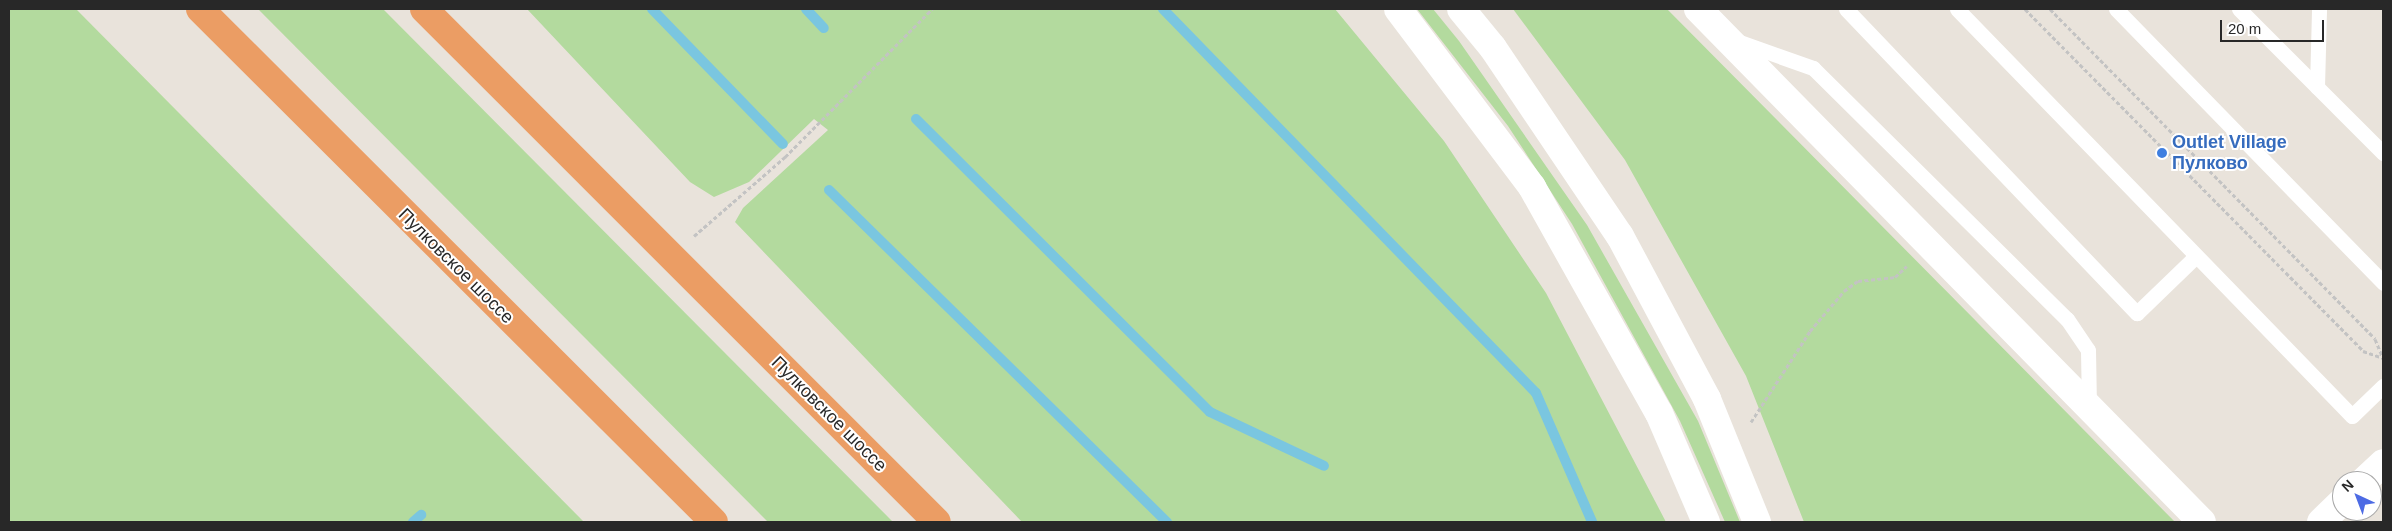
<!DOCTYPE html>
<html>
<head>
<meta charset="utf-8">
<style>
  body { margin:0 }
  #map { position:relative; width:2392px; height:531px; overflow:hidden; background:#e9e3db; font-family:Arial,sans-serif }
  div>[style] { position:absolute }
  .green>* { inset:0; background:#b3da9e }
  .stream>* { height:10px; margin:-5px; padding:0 5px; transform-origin:5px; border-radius:5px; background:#7ac6e0 }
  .path>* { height:3px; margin-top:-1.5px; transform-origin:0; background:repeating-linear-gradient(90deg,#c3c3c3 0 4px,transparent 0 6.5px) }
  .lane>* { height:15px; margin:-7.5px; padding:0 7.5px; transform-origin:7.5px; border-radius:7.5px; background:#fff }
  .street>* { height:28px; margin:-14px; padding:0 14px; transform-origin:14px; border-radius:14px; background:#fff }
  .secondary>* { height:28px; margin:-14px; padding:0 14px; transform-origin:14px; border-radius:14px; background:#fff }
  .highway>* { height:28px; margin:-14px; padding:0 14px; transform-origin:14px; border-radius:14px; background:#eb9d64 }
  .dots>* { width:14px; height:14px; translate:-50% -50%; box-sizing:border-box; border:2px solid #fff; border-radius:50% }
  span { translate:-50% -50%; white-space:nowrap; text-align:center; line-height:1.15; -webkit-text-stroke:4px #fff; paint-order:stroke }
  .shop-label { font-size:18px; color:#366cbe; font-weight:700 }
  .left { translate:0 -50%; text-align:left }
  .street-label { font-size:18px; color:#282828 }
  .frame { position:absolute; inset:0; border:10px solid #282828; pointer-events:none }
  .north { position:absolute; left:2332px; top:471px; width:50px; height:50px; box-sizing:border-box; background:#fff; border:1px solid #a9a9a9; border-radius:50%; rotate:317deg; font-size:14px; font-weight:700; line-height:20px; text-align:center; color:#282828 }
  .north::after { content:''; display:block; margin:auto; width:18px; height:22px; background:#4d6be4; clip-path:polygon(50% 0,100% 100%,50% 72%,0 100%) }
  .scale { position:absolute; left:2220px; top:20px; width:104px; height:22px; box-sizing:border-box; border:2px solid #282828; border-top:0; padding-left:6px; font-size:15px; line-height:18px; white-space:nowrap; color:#282828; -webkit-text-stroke:4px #fff; paint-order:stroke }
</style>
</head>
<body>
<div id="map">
  <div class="green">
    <i style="clip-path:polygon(9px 9px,76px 9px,584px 522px,9px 522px)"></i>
    <i style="clip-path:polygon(258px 9px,383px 9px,893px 522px,768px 522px)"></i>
    <i style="clip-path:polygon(527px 9px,1335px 9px,1444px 141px,1546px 293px,1666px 522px,1022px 522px,735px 222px,743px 208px,828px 130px,814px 119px,749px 182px,714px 197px,690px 182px)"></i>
    <i style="clip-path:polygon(1417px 9px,1433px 9px,1459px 41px,1587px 225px,1698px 421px,1740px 522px,1725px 522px,1680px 421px,1572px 224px,1508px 126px)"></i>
    <i style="clip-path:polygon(1513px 9px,1667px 9px,2175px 522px,1804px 522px,1746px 376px,1625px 160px)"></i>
  </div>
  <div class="stream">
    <i style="left:652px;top:9px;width:188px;rotate:45.9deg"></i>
    <i style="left:806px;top:9px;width:26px;rotate:47deg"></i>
    <i style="left:1163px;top:9px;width:535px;rotate:45.83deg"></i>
    <i style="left:1536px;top:393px;width:141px;rotate:66.5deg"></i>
    <i style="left:916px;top:119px;width:415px;rotate:44.9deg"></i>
    <i style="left:1210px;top:412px;width:126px;rotate:25.3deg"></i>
    <i style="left:829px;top:190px;width:474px;rotate:44.5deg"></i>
    <i style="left:413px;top:522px;width:11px;rotate:-41deg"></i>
  </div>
  <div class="path">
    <i style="left:2025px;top:9px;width:481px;rotate:45.3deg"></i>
    <i style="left:2363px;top:351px;width:21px;rotate:19deg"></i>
    <i style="left:2050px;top:9px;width:463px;rotate:45.4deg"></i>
    <i style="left:2375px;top:339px;width:21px;rotate:67deg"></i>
    <i style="left:694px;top:236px;width:121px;rotate:-41deg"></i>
    <i style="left:785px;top:157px;width:209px;rotate:-45.2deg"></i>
    <i style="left:1751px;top:422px;width:108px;rotate:-57deg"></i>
    <i style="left:1810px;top:331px;width:52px;rotate:-49.6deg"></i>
    <i style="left:1844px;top:291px;width:17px;rotate:-36deg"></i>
    <i style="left:1858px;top:281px;width:37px;rotate:-6deg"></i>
    <i style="left:1895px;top:277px;width:16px;rotate:-43deg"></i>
  </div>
  <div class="lane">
    <i style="left:1846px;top:9px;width:421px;rotate:46.3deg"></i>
    <i style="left:2137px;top:313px;width:82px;rotate:-44deg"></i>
    <i style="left:1957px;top:9px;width:567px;rotate:45.86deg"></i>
    <i style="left:2352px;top:416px;width:43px;rotate:-44.1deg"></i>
    <i style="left:2116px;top:9px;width:383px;rotate:45.7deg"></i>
    <i style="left:2239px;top:9px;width:204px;rotate:45deg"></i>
    <i style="left:1737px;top:41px;width:81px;rotate:19.6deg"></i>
    <i style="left:1813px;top:68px;width:357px;rotate:44.7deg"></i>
    <i style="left:2067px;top:319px;width:37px;rotate:56deg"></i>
    <i style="left:2088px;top:350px;width:56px;rotate:89deg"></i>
    <i style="left:2317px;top:87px;width:78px;rotate:-88.5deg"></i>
  </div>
  <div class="street">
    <i style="left:1698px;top:9px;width:719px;rotate:45.51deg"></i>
    <i style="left:2364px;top:481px;width:26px;rotate:-43deg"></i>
    <i style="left:2321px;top:522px;width:29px;rotate:-44deg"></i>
  </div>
  <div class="secondary">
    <i style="left:1398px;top:9px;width:223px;rotate:53deg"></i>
    <i style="left:1532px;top:187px;width:259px;rotate:60.7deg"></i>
    <i style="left:1659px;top:413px;width:119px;rotate:66.7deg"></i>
    <i style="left:1461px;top:9px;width:50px;rotate:50.6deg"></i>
    <i style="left:1493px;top:48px;width:227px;rotate:56deg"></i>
    <i style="left:1620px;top:236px;width:185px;rotate:61.9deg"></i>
    <i style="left:1707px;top:399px;width:133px;rotate:67.9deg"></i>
  </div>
  <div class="highway">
    <i style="left:200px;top:9px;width:726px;rotate:44.94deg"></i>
    <i style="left:424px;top:9px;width:725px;rotate:45deg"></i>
  </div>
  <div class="dots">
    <i style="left:2162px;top:153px;background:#3f7fe0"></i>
  </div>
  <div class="shop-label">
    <span class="left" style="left:2172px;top:153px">Outlet Village<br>Пулково</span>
  </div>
  <div class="street-label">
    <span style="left:456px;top:266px;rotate:45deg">Пулковское шоссе</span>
    <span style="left:829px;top:414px;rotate:45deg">Пулковское шоссе</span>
  </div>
  <div class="frame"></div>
  <div class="north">N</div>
  <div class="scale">20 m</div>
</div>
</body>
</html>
